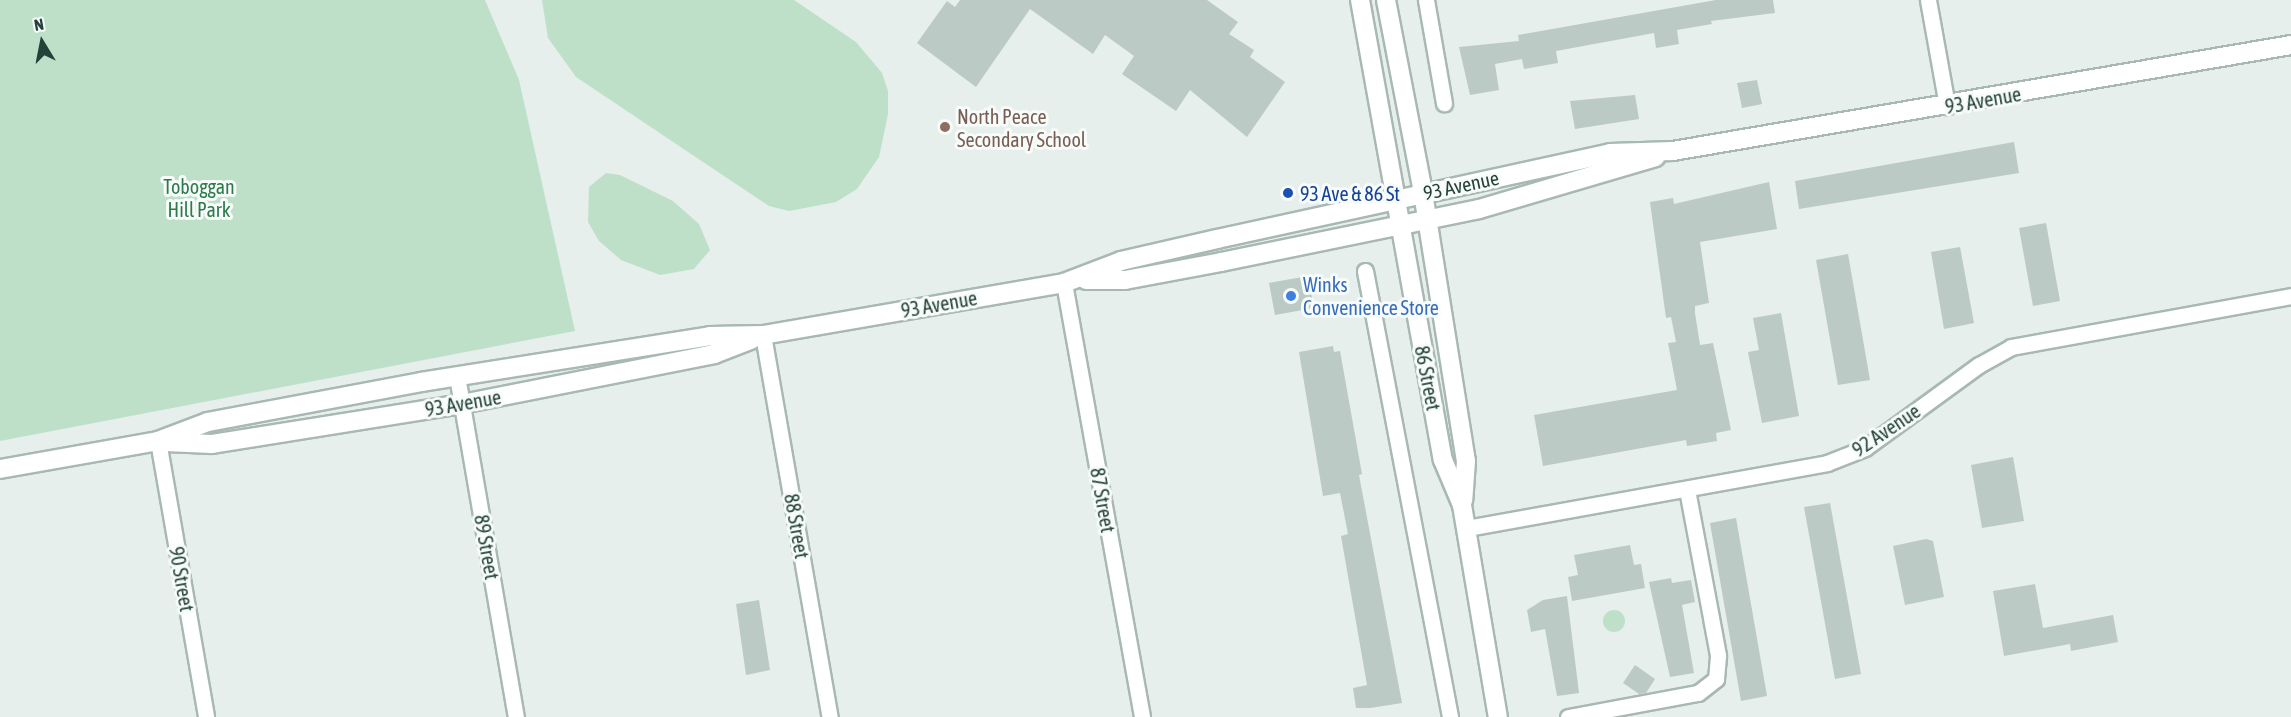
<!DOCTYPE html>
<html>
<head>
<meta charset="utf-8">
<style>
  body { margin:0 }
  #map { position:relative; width:2291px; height:717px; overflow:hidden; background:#e6efeb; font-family:"Asap Condensed",sans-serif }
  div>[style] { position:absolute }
  .green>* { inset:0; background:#bfe0c8 }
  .round { border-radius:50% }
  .building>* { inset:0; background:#bbcac4 }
  .roads { filter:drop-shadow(2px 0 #a8b8b2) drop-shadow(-2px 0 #a8b8b2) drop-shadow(0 2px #a8b8b2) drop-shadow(0 -2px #a8b8b2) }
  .minor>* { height:15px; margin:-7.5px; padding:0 7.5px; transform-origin:7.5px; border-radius:7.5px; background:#fff }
  .secondary>* { height:18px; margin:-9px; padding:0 9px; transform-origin:9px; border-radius:9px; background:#fff }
  .dots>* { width:16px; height:16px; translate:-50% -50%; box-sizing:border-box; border:3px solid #f7fbf9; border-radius:50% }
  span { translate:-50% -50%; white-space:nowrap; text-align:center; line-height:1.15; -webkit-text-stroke:6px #f7fbf9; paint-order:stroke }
  .street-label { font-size:20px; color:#24423a }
  .education-label { font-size:20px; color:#785e54 }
  .left { translate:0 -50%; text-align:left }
  .park-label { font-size:20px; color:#2d7a4b }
  .transit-label { font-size:20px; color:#164399 }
  .shop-label { font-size:20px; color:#366cbe }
  .north { position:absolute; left:12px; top:12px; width:60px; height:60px; -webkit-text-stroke:4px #f7fbf9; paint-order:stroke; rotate:350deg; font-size:16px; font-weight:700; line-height:24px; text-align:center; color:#24423a }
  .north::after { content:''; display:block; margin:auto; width:21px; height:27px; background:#24423a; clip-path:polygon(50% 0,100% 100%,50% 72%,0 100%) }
</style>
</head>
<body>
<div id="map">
  <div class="green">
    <i style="clip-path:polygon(0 0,485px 0,519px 80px,575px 331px,0 441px)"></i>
    <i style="clip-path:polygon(542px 0,794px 0,856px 42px,882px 73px,888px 91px,888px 114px,879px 157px,857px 189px,836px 202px,789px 211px,769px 206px,576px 77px,548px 38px)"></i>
    <i style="clip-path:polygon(606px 173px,620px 175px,673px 201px,699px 224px,710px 250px,694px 269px,660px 275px,621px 260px,599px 241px,588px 222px,589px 187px)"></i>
    <i class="round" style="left:1603px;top:610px;width:22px;height:22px"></i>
  </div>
  <div class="building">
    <i style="clip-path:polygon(960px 0,1207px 0,1238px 22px,1229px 34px,1254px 50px,1250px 57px,1285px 82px,1247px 137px,1190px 90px,1176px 111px,1122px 74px,1134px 56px,1105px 35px,1093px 54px,1030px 9px,976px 87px,917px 43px,947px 1px,955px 7px)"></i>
    <i style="clip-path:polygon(1716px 0,1773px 0,1775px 13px,1711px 21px,1712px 24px,1677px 30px,1679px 44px,1656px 48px,1654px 33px,1556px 51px,1558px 63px,1524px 69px,1522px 59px,1495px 64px,1499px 90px,1470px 95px,1459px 47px,1519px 41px,1518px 35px)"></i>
    <i style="clip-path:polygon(1757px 80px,1762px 104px,1742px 108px,1737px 83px)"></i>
    <i style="clip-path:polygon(1635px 95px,1639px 119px,1575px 129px,1570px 101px)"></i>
    <i style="clip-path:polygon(2014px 142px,2019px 173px,1799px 209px,1795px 181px)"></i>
    <i style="clip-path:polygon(1769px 182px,1777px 229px,1700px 242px,1709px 303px,1695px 306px,1695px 313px,1700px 345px,1713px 343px,1731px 430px,1716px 433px,1717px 441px,1687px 446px,1686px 440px,1543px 466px,1534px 415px,1677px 390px,1668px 343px,1676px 342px,1671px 317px,1666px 318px,1650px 202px,1673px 198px,1674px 204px)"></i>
    <i style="clip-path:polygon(2046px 223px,2060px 301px,2033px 306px,2019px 228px)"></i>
    <i style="clip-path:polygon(1960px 247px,1974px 323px,1944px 329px,1931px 252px)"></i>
    <i style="clip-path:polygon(1848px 254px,1870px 380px,1838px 385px,1816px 260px)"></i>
    <i style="clip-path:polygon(1308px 276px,1314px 308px,1275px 315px,1269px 283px)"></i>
    <i style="clip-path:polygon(1781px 313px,1799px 416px,1762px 423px,1748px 352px,1759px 350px,1753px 318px)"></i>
    <i style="clip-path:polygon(1333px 346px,1334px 352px,1340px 351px,1362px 474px,1359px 475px,1402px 703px,1370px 708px,1356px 708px,1353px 688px,1367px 685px,1341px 536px,1348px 534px,1340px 493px,1323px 496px,1299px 352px)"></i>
    <i style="clip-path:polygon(2013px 457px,2024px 521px,1982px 528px,1971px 465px)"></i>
    <i style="clip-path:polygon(1830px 503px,1861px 674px,1835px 679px,1804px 507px)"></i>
    <i style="clip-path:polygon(1736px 518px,1767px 696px,1741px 701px,1710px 523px)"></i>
    <i style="clip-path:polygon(1926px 539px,1933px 541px,1944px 597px,1905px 605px,1893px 546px)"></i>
    <i style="clip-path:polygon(1630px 545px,1634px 565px,1641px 564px,1645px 588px,1572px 601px,1568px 577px,1578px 575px,1574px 555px)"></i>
    <i style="clip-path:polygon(1671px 578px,1672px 583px,1691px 580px,1695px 602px,1682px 605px,1694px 673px,1670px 677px,1649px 582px)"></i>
    <i style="clip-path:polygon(2035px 584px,2043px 628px,2113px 615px,2118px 642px,2071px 651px,2070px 644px,2004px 656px,1993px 591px)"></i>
    <i style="clip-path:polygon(1567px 596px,1579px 693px,1557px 696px,1545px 629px,1531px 632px,1527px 610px,1543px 600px)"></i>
    <i style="clip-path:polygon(759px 600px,770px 670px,746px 675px,736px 604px)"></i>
    <i style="clip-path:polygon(1635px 665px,1655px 679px,1646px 693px,1639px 694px,1623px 683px)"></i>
  </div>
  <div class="roads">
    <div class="minor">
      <i style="left:1426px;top:0;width:105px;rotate:80.1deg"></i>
      <i style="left:1928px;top:0;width:108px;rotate:79.8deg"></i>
      <i style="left:1365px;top:271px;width:454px;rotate:79.2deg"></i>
      <i style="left:1064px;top:283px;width:441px;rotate:79.8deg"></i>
      <i style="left:763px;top:335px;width:388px;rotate:80.1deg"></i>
      <i style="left:457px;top:376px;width:346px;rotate:80.2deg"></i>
      <i style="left:158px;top:441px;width:280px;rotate:80.1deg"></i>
      <i style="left:1467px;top:528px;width:366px;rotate:-10.2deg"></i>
      <i style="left:1827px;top:463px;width:41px;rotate:-21.5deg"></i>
      <i style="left:1865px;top:448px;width:141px;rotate:-36.1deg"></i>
      <i style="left:1979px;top:365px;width:37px;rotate:-29deg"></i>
      <i style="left:2011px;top:347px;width:285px;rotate:-10.3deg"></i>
      <i style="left:1568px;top:717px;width:132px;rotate:-10.5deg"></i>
      <i style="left:1698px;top:693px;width:23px;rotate:-38deg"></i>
      <i style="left:1716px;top:679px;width:24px;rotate:-85deg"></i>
      <i style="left:1718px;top:655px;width:169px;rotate:-100.6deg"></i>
    </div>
    <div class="secondary">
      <i style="left:1360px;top:0;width:467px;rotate:79.8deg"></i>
      <i style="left:1443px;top:460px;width:49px;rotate:67.1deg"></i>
      <i style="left:1462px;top:505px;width:215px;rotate:80.4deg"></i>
      <i style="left:1386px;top:0;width:197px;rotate:79.1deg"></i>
      <i style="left:1423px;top:193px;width:271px;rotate:80.9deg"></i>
      <i style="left:1466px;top:461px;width:39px;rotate:94deg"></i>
      <i style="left:1086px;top:280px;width:39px"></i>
      <i style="left:1125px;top:280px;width:98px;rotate:-10.6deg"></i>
      <i style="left:1221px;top:262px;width:263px;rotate:-11.6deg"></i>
      <i style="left:1479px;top:209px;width:184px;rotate:-16.4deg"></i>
      <i style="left:165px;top:442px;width:47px;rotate:2.4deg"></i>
      <i style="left:212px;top:444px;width:253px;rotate:-9.1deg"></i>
      <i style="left:462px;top:404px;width:257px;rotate:-11.2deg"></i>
      <i style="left:714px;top:354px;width:40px;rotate:-21deg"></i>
      <i style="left:0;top:469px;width:160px;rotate:-10deg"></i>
      <i style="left:158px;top:441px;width:53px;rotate:-20.8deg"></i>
      <i style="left:208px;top:422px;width:217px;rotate:-10.6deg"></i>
      <i style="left:421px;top:382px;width:293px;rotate:-9deg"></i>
      <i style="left:710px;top:336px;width:53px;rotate:-1.1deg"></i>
      <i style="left:763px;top:335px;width:305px;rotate:-9.8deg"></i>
      <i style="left:1064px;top:283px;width:61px;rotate:-21.1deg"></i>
      <i style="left:1121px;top:261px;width:98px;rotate:-12.9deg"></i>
      <i style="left:1217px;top:239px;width:402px;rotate:-12.3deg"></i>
      <i style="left:1610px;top:153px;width:63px;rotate:-1.8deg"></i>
      <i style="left:1673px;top:151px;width:627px;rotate:-9.73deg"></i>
    </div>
  </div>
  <div class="dots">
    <i style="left:945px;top:127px;background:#8d6e63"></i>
    <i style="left:1288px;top:193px;background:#1a4fb4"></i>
    <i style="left:1291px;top:296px;background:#3f7fe0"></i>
  </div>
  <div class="street-label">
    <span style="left:1983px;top:100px;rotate:-10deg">93 Avenue</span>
    <span style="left:1461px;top:185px;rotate:-12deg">93 Avenue</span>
    <span style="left:939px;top:304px;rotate:-10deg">93 Avenue</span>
    <span style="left:1428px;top:378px;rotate:79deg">86 Street</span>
    <span style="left:463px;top:403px;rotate:-10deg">93 Avenue</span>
    <span style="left:1886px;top:430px;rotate:-34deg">92 Avenue</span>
    <span style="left:1103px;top:500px;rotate:80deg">87 Street</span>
    <span style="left:797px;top:526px;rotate:80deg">88 Street</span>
    <span style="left:487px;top:547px;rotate:80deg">89 Street</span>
    <span style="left:182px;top:579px;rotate:80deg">90 Street</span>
  </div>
  <div class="education-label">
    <span class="left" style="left:957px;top:128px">North Peace<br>Secondary School</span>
  </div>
  <div class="park-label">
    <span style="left:199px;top:198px">Toboggan<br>Hill Park</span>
  </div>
  <div class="transit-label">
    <span class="left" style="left:1300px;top:193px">93 Ave &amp; 86 St</span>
  </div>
  <div class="shop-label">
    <span class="left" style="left:1303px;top:296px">Winks<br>Convenience Store</span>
  </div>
  <div class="north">N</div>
</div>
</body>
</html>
